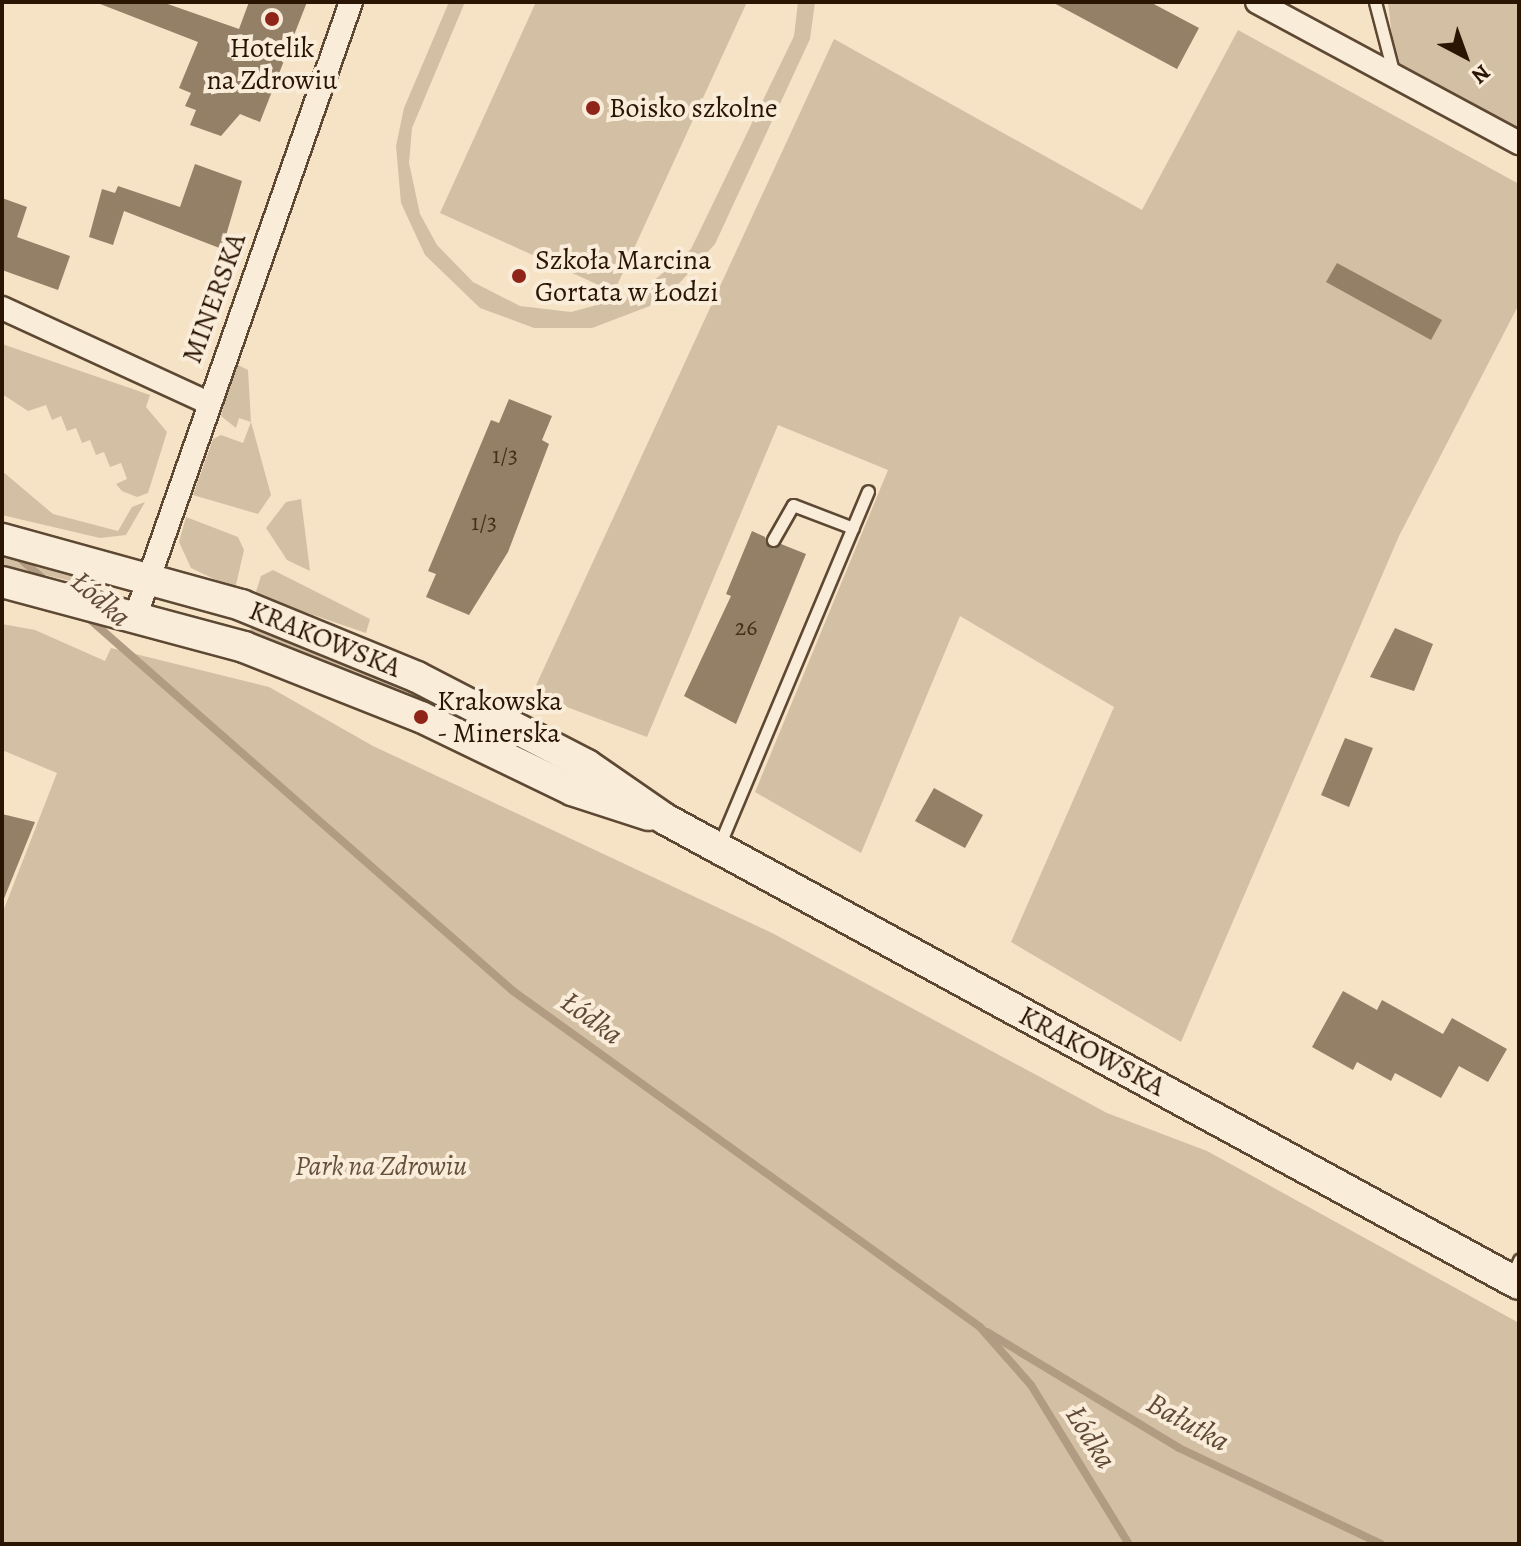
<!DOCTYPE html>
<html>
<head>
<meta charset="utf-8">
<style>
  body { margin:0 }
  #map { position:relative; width:1521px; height:1546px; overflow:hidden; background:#f6e2c5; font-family:Alegreya,serif }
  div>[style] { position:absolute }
  .green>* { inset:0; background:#d3bfa4 }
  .stream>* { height:8px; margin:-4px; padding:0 4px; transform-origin:4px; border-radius:4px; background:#b19c83 }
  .building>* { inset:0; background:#947f67 }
  .roads { filter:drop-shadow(2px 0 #5d4833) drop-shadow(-2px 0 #5d4833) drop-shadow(0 2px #5d4833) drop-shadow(0 -2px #5d4833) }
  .service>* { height:11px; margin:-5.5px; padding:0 5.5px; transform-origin:5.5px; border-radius:5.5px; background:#f9ecd9 }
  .minor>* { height:22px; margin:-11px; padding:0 11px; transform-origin:11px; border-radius:11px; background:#f9ecd9 }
  .secondary>* { height:30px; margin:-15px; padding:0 15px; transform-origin:15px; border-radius:15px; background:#f9ecd9 }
  .dots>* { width:22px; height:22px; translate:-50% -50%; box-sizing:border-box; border:4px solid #f9ecd9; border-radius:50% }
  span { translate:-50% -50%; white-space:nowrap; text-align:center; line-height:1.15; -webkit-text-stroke:8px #f9ecd9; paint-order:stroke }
  .number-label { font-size:24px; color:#442f1b }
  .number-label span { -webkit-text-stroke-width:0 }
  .poi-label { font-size:28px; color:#2a1402 }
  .left { translate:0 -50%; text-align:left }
  .street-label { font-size:28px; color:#2a1402 }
  .park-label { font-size:28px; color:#65503b; font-style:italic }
  .water-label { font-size:30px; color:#604a36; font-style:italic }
  .frame { position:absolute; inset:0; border:4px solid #2a1402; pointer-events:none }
  .north { position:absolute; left:1425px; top:16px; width:80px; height:80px; -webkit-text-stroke:6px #f9ecd9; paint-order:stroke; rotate:139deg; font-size:22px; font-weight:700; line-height:32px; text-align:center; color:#2a1402 }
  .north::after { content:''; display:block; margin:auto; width:28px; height:36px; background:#2a1402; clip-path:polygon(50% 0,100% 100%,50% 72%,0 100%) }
</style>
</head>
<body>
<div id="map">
  <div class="green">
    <i style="clip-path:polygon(449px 2px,465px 2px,412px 128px,409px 163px,420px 214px,437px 245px,473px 282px,520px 306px,571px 312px,638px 294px,691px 249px,794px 36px,798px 2px,815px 2px,810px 39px,715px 244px,663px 301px,592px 328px,534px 328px,480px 308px,425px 255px,401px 203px,396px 146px,404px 108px)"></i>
    <i style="clip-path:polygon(536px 2px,747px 2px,614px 292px,440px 213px)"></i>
    <i style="clip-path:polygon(1388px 2px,1519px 2px,1519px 129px,1395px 63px)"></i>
    <i style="clip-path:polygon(1238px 30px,1519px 184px,1519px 304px,1399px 536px,1181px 1042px,1011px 942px,1114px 707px,960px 616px,861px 853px,755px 792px,888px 470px,778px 425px,647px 737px,532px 694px,834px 39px,1142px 210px)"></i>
    <i style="clip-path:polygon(2px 344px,150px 395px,146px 407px,167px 432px,148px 493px,137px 497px,122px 491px,116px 484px,127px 479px,121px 463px,110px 467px,104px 452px,96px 455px,90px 440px,82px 443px,76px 428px,67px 431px,61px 416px,52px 420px,46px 405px,28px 411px,2px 394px)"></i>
    <i style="clip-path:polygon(234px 363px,248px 370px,251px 422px,271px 495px,258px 514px,193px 495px,213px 439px,221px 435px,243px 443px,251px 422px,239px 418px,236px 428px,221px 416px)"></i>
    <i style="clip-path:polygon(2px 471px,53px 514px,118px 531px,132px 507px,145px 502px,126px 535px,100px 538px,2px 515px)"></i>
    <i style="clip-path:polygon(301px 499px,310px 571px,287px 560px,266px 528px,286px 502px)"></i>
    <i style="clip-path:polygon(186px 517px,238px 537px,244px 550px,235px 589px,191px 568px,179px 542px)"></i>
    <i style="clip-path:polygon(2px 555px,26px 560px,110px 582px,101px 588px,2px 565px)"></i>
    <i style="clip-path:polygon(273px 570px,370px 619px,366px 633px,255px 595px,261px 576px)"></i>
    <i style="clip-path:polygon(2px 624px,35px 630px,105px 661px,111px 648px,269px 687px,373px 746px,774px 934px,1107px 1113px,1207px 1151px,1519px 1323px,1519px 1544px,2px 1544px,2px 914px,57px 773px,2px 750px)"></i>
    <i style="clip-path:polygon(252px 626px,335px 656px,418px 694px,414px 699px,249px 634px)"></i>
  </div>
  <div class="stream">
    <i style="left:14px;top:553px;width:47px;rotate:41.5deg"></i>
    <i style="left:86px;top:616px;width:568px;rotate:41.29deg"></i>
    <i style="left:513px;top:991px;width:575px;rotate:35.73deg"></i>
    <i style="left:980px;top:1327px;width:77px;rotate:48.7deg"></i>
    <i style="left:1031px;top:1385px;width:187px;rotate:58.4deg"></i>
    <i style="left:987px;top:1332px;width:224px;rotate:31.1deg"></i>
    <i style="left:1179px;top:1448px;width:224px;rotate:25.4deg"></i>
  </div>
  <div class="building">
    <i style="clip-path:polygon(95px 2px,162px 2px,239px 29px,249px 2px,307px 2px,260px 122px,240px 114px,221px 136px,190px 125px,196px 110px,185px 106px,191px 93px,179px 88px,198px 42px)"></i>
    <i style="clip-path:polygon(1052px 2px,1150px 2px,1199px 28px,1177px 69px)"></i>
    <i style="clip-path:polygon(195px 164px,242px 181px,222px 249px,124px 211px,113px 245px,89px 237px,102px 189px,115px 193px,118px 186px,180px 207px)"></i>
    <i style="clip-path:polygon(2px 198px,27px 207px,17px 237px,70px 256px,58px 290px,2px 270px)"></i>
    <i style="clip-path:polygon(1337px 263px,1442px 320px,1431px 340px,1326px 282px)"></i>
    <i style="clip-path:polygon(509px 399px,552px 416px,542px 440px,549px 444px,508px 552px,469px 615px,426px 597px,436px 574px,428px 571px,491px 420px,499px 423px)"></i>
    <i style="clip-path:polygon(752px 531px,765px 537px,770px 548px,781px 544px,806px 554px,736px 724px,684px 696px,731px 596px,726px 594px)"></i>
    <i style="clip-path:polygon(1395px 628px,1433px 644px,1414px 691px,1370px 677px)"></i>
    <i style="clip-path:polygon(1345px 738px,1373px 748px,1349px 807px,1321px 795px)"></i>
    <i style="clip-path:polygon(934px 788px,983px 815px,965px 848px,915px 821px)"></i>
    <i style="clip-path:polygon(2px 814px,35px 822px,3px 901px,2px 900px)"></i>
    <i style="clip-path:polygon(1343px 991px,1377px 1010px,1382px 1000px,1443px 1034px,1452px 1018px,1507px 1049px,1488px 1082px,1459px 1066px,1441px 1098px,1395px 1073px,1391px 1081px,1357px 1062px,1353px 1070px,1312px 1047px)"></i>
  </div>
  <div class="roads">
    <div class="service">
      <i style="left:1375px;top:2px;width:71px;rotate:75.4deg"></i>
      <i style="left:773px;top:540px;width:40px;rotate:-60.3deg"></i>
      <i style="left:793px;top:505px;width:64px;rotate:21deg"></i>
      <i style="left:718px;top:848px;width:387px;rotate:-67.2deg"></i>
      <i style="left:1511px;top:1279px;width:21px;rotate:-67deg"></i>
    </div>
    <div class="minor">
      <i style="left:1257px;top:2px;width:298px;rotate:28.3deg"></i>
      <i style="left:2px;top:308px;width:228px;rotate:24.7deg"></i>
      <i style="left:136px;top:615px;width:650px;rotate:-70.67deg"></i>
    </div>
    <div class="secondary">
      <i style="left:2px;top:539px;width:248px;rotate:15.4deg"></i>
      <i style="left:241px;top:605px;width:190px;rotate:22.2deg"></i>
      <i style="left:417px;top:677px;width:191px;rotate:27.4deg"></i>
      <i style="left:587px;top:765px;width:95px;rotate:34.7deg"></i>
      <i style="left:665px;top:819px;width:972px;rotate:28.57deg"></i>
      <i style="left:2px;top:582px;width:251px;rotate:15deg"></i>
      <i style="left:244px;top:647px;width:190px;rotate:21.6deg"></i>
      <i style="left:421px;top:717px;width:168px;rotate:25.8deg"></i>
      <i style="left:572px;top:790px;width:81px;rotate:18deg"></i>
    </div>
  </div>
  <div class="dots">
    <i style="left:272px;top:19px;background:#8f2418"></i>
    <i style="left:593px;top:108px;background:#8f2418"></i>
    <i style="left:519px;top:276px;background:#8f2418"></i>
    <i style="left:421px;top:717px;background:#8f2418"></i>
  </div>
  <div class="number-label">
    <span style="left:505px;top:456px">1/3</span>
    <span style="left:484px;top:523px">1/3</span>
    <span style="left:746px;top:628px">26</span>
  </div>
  <div class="poi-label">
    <span style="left:272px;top:64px">Hotelik<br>na Zdrowiu</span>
    <span class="left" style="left:609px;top:108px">Boisko szkolne</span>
    <span class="left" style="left:535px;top:276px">Szkoła Marcina<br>Gortata w Łodzi</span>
    <span class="left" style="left:437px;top:717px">Krakowska<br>- Minerska</span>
  </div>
  <div class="street-label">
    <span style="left:214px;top:298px;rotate:-70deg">MINERSKA</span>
    <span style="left:325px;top:639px;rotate:22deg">KRAKOWSKA</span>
    <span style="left:1092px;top:1051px;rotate:28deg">KRAKOWSKA</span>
  </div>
  <div class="park-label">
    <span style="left:381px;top:1166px">Park na Zdrowiu</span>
  </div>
  <div class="water-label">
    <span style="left:101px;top:599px;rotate:41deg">Łódka</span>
    <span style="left:592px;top:1018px;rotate:36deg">Łódka</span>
    <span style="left:1188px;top:1422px;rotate:29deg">Bałutka</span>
    <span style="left:1091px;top:1437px;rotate:58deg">Łódka</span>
  </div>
  <div class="frame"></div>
  <div class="north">N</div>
</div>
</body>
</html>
